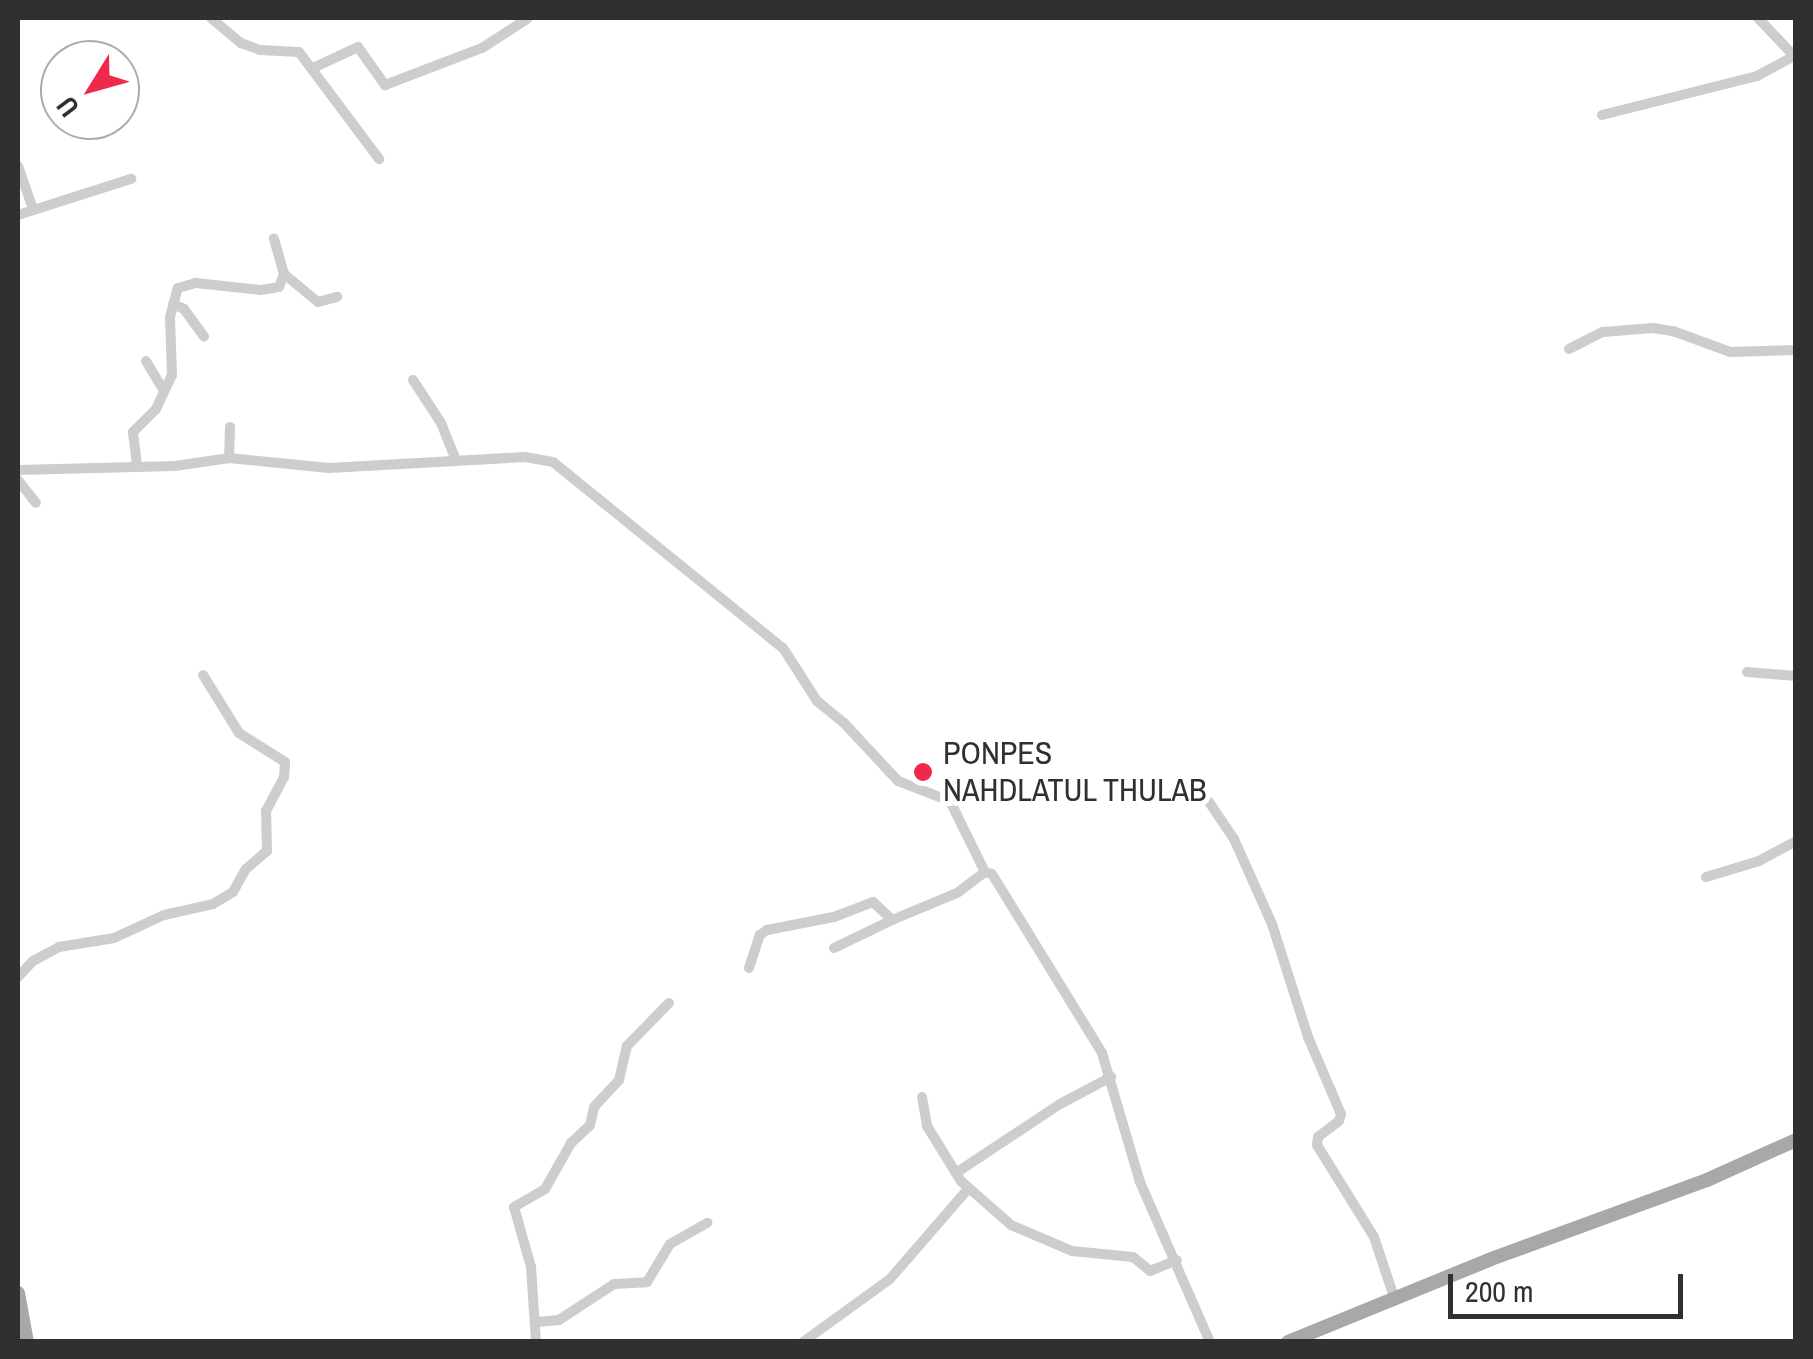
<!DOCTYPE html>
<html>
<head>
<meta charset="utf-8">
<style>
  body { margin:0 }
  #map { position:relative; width:1813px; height:1359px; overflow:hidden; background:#fff; font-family:"Archivo Narrow",sans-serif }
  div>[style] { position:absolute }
  .minor>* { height:10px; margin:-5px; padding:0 5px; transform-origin:5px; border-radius:5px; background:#cdcdcd }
  .major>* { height:14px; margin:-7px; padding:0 7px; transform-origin:7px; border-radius:7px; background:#a8a8a8 }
  .dots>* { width:28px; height:28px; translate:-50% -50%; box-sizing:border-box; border:5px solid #fff; border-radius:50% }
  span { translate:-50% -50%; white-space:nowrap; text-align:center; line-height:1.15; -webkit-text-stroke:10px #fff; paint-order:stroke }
  .poi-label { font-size:32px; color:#303030 }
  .left { translate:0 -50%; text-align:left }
  .frame { position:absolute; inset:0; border:20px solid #303030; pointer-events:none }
  .north { position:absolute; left:40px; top:40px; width:100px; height:100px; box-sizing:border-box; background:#fff; border:2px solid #acacac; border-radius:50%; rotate:233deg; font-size:28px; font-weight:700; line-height:40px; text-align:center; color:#303030 }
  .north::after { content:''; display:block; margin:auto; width:35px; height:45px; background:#f0284c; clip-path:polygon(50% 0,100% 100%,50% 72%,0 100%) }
  .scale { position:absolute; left:1448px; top:1274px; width:235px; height:45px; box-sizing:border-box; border:5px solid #303030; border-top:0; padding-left:12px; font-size:30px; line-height:35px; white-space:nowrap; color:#303030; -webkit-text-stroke:8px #fff; paint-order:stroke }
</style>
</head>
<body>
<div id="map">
  <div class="minor">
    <i style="left:211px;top:18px;width:39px;rotate:40deg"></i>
    <i style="left:241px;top:43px;width:20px;rotate:20deg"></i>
    <i style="left:260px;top:50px;width:39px;rotate:3deg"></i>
    <i style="left:299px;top:52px;width:134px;rotate:53.2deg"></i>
    <i style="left:1758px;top:18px;width:55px;rotate:46.5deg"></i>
    <i style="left:313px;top:68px;width:50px;rotate:-25deg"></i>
    <i style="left:358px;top:47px;width:47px;rotate:54.6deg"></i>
    <i style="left:385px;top:85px;width:104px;rotate:-20.9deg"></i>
    <i style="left:482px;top:48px;width:54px;rotate:-32.8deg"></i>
    <i style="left:1602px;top:115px;width:160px;rotate:-14.1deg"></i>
    <i style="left:1757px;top:76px;width:42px;rotate:-28.4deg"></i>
    <i style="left:18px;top:166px;width:46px;rotate:70.8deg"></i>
    <i style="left:18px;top:215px;width:119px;rotate:-17.7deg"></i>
    <i style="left:284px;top:274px;width:44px;rotate:39.5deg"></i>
    <i style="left:318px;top:302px;width:20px;rotate:-15deg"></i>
    <i style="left:173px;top:304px;width:12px;rotate:24deg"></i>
    <i style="left:184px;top:309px;width:34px;rotate:54deg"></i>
    <i style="left:1569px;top:349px;width:38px;rotate:-27deg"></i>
    <i style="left:1603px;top:332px;width:50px;rotate:-4.6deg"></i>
    <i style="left:1653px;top:328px;width:20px;rotate:9deg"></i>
    <i style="left:1673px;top:331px;width:61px;rotate:20.2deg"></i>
    <i style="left:1730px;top:352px;width:66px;rotate:-1.7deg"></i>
    <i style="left:146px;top:361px;width:35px;rotate:59deg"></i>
    <i style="left:413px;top:380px;width:51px;rotate:56.9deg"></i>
    <i style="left:441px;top:423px;width:40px;rotate:68deg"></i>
    <i style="left:229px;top:458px;width:31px;rotate:-88deg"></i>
    <i style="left:137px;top:465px;width:33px;rotate:-97deg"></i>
    <i style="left:133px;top:432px;width:33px;rotate:-45deg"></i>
    <i style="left:156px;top:409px;width:38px;rotate:-65deg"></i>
    <i style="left:172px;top:375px;width:58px;rotate:-92deg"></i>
    <i style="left:170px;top:317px;width:30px;rotate:-75deg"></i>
    <i style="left:178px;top:288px;width:19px;rotate:-16deg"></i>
    <i style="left:196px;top:283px;width:65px;rotate:6.1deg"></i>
    <i style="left:261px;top:290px;width:18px;rotate:-9deg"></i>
    <i style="left:279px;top:287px;width:14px;rotate:-69deg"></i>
    <i style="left:284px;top:274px;width:37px;rotate:-106deg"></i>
    <i style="left:18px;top:470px;width:157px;rotate:-1.5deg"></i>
    <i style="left:175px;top:466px;width:55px;rotate:-8.4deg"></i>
    <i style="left:229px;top:458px;width:100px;rotate:5.7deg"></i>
    <i style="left:329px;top:468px;width:196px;rotate:-3.2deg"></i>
    <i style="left:525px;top:457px;width:28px;rotate:10deg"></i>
    <i style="left:553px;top:462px;width:296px;rotate:39deg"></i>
    <i style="left:783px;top:648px;width:63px;rotate:57.3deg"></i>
    <i style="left:817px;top:701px;width:35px;rotate:39deg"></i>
    <i style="left:844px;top:723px;width:79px;rotate:47deg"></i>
    <i style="left:898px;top:781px;width:56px;rotate:21deg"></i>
    <i style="left:950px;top:801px;width:79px;rotate:63.8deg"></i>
    <i style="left:18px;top:480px;width:29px;rotate:52deg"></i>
    <i style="left:1747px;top:672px;width:49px;rotate:4.7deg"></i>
    <i style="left:1209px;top:802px;width:45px;rotate:56deg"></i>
    <i style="left:1234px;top:839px;width:93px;rotate:65.9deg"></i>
    <i style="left:1272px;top:924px;width:119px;rotate:72.3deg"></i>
    <i style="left:1308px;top:1037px;width:84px;rotate:66.8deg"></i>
    <i style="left:1341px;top:1114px;width:7px;rotate:106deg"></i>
    <i style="left:1339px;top:1121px;width:26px;rotate:143deg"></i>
    <i style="left:1318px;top:1137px;width:8px;rotate:97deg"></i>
    <i style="left:1317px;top:1145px;width:108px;rotate:58.2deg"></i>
    <i style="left:1374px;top:1237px;width:66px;rotate:71.6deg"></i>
    <i style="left:1706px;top:877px;width:55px;rotate:-16.8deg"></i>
    <i style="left:1759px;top:861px;width:42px;rotate:-28.4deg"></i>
    <i style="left:834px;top:948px;width:64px;rotate:-25.8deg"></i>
    <i style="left:749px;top:968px;width:35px;rotate:-72deg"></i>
    <i style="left:760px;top:935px;width:9px;rotate:-36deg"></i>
    <i style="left:767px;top:930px;width:68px;rotate:-11deg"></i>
    <i style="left:834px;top:917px;width:42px;rotate:-21deg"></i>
    <i style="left:873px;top:902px;width:26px;rotate:43deg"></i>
    <i style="left:892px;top:920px;width:70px;rotate:-22.6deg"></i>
    <i style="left:957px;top:893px;width:35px;rotate:-37deg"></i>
    <i style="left:985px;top:872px;width:7px;rotate:16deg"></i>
    <i style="left:992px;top:874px;width:210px;rotate:58.4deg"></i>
    <i style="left:1102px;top:1053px;width:134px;rotate:73.6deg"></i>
    <i style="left:1140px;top:1182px;width:175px;rotate:66.4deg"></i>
    <i style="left:18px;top:977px;width:22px;rotate:-47deg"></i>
    <i style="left:33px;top:961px;width:30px;rotate:-28deg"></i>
    <i style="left:59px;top:947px;width:56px;rotate:-9.3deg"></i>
    <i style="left:114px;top:938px;width:55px;rotate:-24.7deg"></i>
    <i style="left:164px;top:915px;width:50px;rotate:-12.7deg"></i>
    <i style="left:213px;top:904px;width:23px;rotate:-31deg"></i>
    <i style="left:233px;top:892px;width:26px;rotate:-61deg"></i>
    <i style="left:246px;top:869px;width:28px;rotate:-41deg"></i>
    <i style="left:267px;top:851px;width:40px;rotate:-91.4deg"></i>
    <i style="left:266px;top:811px;width:38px;rotate:-62deg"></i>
    <i style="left:284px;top:777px;width:15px;rotate:-86deg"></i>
    <i style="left:285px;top:762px;width:54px;rotate:-147.8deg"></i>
    <i style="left:239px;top:733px;width:68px;rotate:-121.8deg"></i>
    <i style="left:922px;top:1097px;width:29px;rotate:80deg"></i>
    <i style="left:927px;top:1126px;width:65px;rotate:58.3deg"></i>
    <i style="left:961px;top:1181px;width:67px;rotate:41.3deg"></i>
    <i style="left:1011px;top:1225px;width:66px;rotate:23.1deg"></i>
    <i style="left:1072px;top:1251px;width:61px;rotate:5.6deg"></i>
    <i style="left:1133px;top:1257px;width:22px;rotate:39deg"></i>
    <i style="left:1150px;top:1271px;width:29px;rotate:-22deg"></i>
    <i style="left:956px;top:1173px;width:125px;rotate:-33.6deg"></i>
    <i style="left:1060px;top:1104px;width:58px;rotate:-27.9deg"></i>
    <i style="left:537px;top:1322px;width:22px;rotate:-5deg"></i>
    <i style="left:559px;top:1320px;width:66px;rotate:-33.2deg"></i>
    <i style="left:614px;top:1284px;width:33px;rotate:-3deg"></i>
    <i style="left:647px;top:1282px;width:44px;rotate:-58.8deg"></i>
    <i style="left:670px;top:1244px;width:43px;rotate:-29.6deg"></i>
    <i style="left:536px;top:1342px;width:75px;rotate:-93.8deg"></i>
    <i style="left:531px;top:1267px;width:62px;rotate:-105.8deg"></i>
    <i style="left:514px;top:1207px;width:36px;rotate:-30deg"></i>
    <i style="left:545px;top:1189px;width:53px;rotate:-60.5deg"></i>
    <i style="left:571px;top:1143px;width:26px;rotate:-43deg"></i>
    <i style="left:590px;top:1125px;width:18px;rotate:-77deg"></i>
    <i style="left:594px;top:1107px;width:37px;rotate:-47deg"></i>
    <i style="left:619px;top:1080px;width:35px;rotate:-77deg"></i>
    <i style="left:627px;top:1046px;width:60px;rotate:-45.7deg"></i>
    <i style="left:803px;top:1342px;width:107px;rotate:-35.9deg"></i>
    <i style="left:890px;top:1279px;width:119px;rotate:-49.1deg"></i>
  </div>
  <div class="major">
    <i style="left:18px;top:1293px;width:50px;rotate:79.6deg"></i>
    <i style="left:1288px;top:1342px;width:219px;rotate:-22.2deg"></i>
    <i style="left:1491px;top:1259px;width:230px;rotate:-20.1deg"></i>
    <i style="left:1707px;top:1180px;width:98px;rotate:-24.2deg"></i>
  </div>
  <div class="dots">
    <i style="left:923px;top:772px;background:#f0284c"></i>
  </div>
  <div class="poi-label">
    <span class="left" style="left:943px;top:772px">PONPES<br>NAHDLATUL THULAB</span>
  </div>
  <div class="frame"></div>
  <div class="north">U</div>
  <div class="scale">200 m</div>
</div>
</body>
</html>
